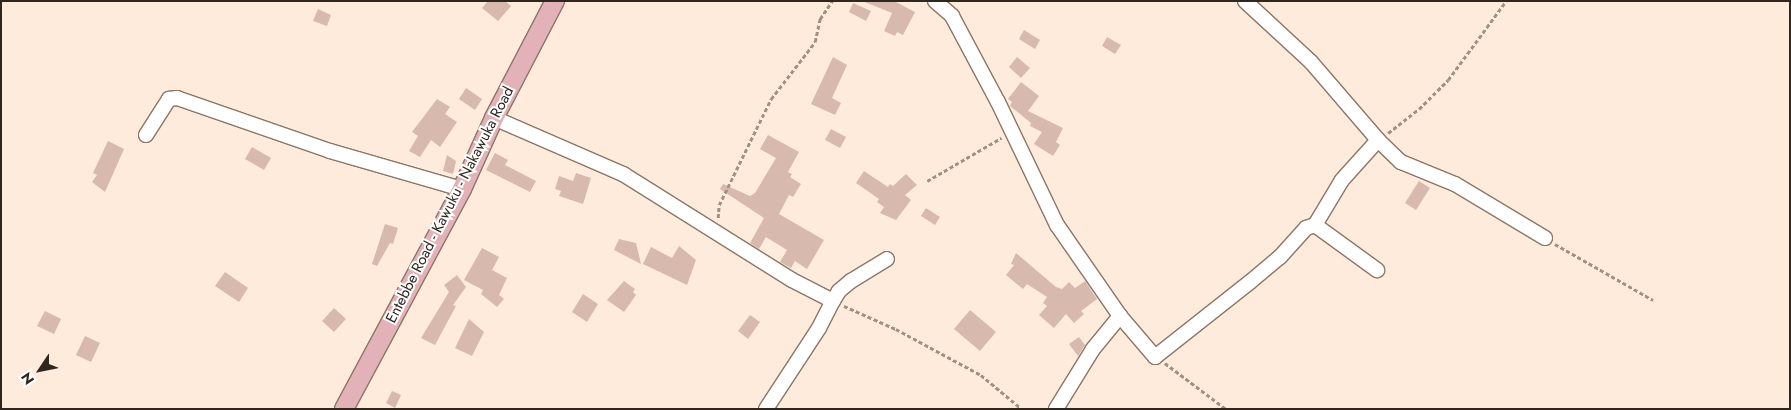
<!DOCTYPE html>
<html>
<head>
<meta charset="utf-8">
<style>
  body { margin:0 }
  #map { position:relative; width:1791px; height:410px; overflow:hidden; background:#ffebdb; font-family:Jost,sans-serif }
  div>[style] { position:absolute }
  .building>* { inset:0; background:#d7b9ae }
  .path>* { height:2.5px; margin-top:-1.25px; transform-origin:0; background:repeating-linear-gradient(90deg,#a09185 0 4px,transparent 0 6.5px) }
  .roads { filter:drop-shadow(1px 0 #8c7665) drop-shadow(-1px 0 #8c7665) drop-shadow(0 1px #8c7665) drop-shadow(0 -1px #8c7665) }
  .minor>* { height:14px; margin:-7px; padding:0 7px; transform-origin:7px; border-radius:7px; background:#fff }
  .major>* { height:18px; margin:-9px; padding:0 9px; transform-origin:9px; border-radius:9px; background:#e3b2b8 }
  span { translate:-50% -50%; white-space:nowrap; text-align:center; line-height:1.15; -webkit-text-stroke:4px #fff; paint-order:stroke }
  .street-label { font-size:15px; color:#2f261e }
  .frame { position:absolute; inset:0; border:2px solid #2f261e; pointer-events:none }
  .north { position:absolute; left:15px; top:345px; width:50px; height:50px; -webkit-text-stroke:4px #fff; paint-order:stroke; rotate:236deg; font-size:14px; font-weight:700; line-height:20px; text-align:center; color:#2f261e }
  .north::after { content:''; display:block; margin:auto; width:18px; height:22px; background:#2f261e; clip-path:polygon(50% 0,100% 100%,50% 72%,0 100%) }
</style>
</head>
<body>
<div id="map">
  <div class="building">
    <i style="clip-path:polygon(488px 1px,505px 1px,511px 6px,498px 21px,482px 8px)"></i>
    <i style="clip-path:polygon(862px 1px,894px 1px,915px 12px,903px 35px,897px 32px,895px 36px,884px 31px,892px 13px)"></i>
    <i style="clip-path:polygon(853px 3px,871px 11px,866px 21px,849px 12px)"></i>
    <i style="clip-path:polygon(318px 9px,331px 15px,327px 26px,313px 21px)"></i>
    <i style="clip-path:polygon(1024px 30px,1040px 40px,1035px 49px,1019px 39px)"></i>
    <i style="clip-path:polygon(1107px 37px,1121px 45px,1115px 54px,1102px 46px)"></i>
    <i style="clip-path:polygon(833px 57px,847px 65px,832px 98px,841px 103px,835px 115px,811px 104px)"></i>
    <i style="clip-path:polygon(1017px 57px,1030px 68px,1021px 78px,1009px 67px)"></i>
    <i style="clip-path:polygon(1021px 82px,1039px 96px,1028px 111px,1063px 128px,1056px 142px,1060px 145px,1053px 156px,1034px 144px,1042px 132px,1030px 126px,1031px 123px,1010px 106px,1012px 102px,1008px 99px)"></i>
    <i style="clip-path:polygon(466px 88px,482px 99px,475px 110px,459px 99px)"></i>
    <i style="clip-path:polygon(437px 99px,450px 107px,445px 114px,457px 122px,440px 147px,431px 140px,420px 157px,409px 151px,418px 136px,412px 132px)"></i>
    <i style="clip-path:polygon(831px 129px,846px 137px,840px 148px,825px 140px)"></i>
    <i style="clip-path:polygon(768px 135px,799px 152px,788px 172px,792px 174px,790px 177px,801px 184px,793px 197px,789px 195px,779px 214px,824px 240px,807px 269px,795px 261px,791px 268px,780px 262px,787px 250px,766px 237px,759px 249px,750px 243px,764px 218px,720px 189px,723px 184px,750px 196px,755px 193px,776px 158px,760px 149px)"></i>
    <i style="clip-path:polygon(108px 141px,124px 149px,105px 192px,92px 182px,97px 175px,93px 173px)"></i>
    <i style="clip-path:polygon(252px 147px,271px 158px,264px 170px,245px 159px)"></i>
    <i style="clip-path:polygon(495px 153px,508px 160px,505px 165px,536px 181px,530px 192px,486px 170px)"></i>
    <i style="clip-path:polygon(447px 155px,456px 161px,453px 174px,443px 171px)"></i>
    <i style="clip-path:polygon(864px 171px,888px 187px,890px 184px,893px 186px,906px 174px,917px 185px,905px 195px,911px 200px,896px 220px,880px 213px,884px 207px,877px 202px,879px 199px,856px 183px)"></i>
    <i style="clip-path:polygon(576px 173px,591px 178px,583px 204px,559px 196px,561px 191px,555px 189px,559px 176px,573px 181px)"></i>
    <i style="clip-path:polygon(1419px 181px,1430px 188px,1416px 210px,1405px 203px)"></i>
    <i style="clip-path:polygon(926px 208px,940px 217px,935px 225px,921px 216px)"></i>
    <i style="clip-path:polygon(385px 224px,398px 228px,393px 244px,390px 243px,377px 266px,372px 264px)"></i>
    <i style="clip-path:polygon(619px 239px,636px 243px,641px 264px,614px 250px)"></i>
    <i style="clip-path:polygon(679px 246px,696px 260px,687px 285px,643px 264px,651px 247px,672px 258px)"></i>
    <i style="clip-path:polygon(482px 248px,499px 257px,492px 270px,507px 278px,499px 295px,504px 299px,497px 307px,481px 294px,483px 290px,464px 280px)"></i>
    <i style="clip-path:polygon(1016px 253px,1056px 287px,1062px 289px,1069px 282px,1075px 288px,1085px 281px,1097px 299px,1081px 311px,1084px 314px,1074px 323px,1066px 314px,1054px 328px,1039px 315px,1047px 306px,1043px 303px,1047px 297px,1027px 284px,1023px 289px,1006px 275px,1014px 265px,1011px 264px)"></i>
    <i style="clip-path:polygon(225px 272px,248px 288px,239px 302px,215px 286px)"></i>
    <i style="clip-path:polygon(457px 275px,466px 287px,453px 305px,456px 306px,435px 345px,421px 338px,449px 292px,444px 285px)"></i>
    <i style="clip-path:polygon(624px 281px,635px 289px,633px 292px,636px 295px,624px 312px,607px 300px)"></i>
    <i style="clip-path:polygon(583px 294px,598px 304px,587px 322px,572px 312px)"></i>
    <i style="clip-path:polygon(334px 308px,346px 319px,334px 332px,322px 321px)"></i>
    <i style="clip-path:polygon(970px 310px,996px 332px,980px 351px,954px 329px)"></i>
    <i style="clip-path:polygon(45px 311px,61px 319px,54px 334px,37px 326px)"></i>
    <i style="clip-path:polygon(750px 315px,760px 322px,748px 339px,738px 331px)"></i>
    <i style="clip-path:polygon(469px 319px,484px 332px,472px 356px,455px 348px)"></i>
    <i style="clip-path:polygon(85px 336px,100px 343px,91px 362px,76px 355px)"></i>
    <i style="clip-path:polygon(1079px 337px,1085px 345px,1078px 356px,1069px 344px)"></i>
    <i style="clip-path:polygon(392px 391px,401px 395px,395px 408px,386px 403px)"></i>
  </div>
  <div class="path">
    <i style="left:1388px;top:133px;width:39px;rotate:-38deg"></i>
    <i style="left:1419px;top:109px;width:41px;rotate:-45deg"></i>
    <i style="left:1448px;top:80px;width:98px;rotate:-53.7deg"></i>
    <i style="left:927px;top:181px;width:86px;rotate:-30.2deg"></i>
    <i style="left:718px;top:218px;width:13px;rotate:-86deg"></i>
    <i style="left:719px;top:205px;width:118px;rotate:-63.9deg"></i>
    <i style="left:771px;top:99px;width:72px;rotate:-52.3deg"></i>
    <i style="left:815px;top:42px;width:24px;rotate:-78deg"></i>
    <i style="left:820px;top:19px;width:22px;rotate:-56deg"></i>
    <i style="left:1555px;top:244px;width:113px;rotate:29.7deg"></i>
    <i style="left:844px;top:306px;width:57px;rotate:23.9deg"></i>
    <i style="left:896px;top:329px;width:97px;rotate:28.4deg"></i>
    <i style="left:981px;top:375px;width:53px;rotate:39.7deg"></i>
    <i style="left:1165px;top:363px;width:76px;rotate:37deg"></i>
  </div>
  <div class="roads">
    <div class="minor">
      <i style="left:935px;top:1px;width:23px;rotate:41deg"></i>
      <i style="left:952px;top:16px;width:98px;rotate:61.9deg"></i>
      <i style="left:998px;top:102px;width:136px;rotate:64.4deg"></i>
      <i style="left:1057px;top:225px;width:111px;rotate:55.3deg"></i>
      <i style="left:1120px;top:316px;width:54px;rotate:49.5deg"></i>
      <i style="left:1155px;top:357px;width:121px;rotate:-38.3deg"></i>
      <i style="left:1250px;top:282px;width:39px;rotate:-40deg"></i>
      <i style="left:1280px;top:257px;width:39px;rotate:-48deg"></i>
      <i style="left:1306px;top:228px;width:9px;rotate:-18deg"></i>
      <i style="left:1315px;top:225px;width:52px;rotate:-59deg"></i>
      <i style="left:1342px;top:180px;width:54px;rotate:-48deg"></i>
      <i style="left:1378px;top:140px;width:32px;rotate:44deg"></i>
      <i style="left:1401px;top:162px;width:58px;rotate:22.2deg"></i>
      <i style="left:1455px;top:184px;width:105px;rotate:31deg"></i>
      <i style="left:1245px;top:1px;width:90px;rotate:42.7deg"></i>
      <i style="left:1311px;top:62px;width:103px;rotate:49.3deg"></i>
      <i style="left:494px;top:118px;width:141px;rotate:23.5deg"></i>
      <i style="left:623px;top:174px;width:199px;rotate:32.1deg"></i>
      <i style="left:792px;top:280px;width:46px;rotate:27.1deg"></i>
      <i style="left:833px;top:301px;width:12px;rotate:-59deg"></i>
      <i style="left:839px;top:291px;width:16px;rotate:-40deg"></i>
      <i style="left:851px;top:281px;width:42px;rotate:-31.4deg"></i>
      <i style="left:146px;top:135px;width:43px;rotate:-57.4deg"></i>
      <i style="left:169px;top:99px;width:8px;rotate:-7deg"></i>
      <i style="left:177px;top:98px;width:162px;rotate:19.1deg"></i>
      <i style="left:330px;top:151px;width:137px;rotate:16.1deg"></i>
      <i style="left:1315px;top:225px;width:77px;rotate:36deg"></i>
      <i style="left:766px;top:409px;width:97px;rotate:-56.8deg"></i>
      <i style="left:819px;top:328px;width:30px;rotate:-63deg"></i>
      <i style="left:1056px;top:409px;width:70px;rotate:-58.3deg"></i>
      <i style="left:1093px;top:349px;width:43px;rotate:-50.7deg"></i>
    </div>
    <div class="major">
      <i style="left:344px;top:409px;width:250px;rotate:-61.8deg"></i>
      <i style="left:462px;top:189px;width:78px;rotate:-65.7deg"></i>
      <i style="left:494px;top:118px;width:132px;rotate:-62.5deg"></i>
    </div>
  </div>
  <div class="street-label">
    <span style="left:450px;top:205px;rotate:-63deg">Entebbe Road - Kawuku - Nakawuka Road</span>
  </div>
  <div class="frame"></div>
  <div class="north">N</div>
</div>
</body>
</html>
